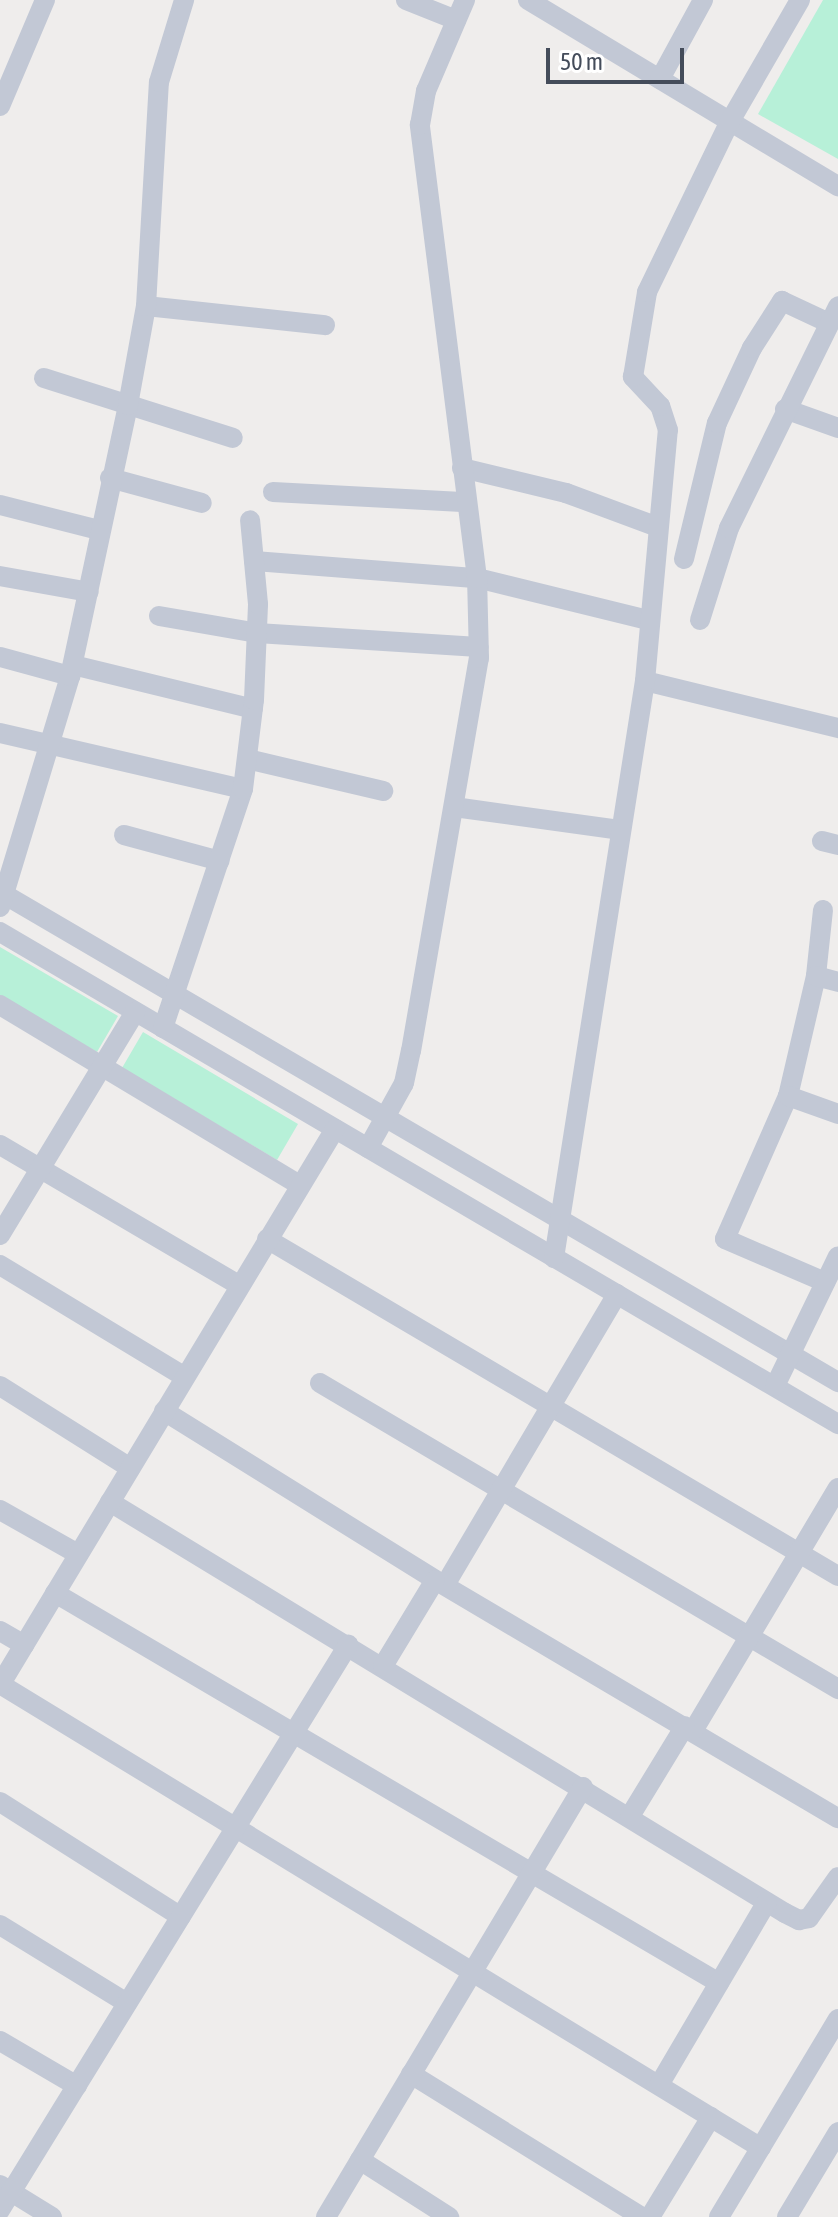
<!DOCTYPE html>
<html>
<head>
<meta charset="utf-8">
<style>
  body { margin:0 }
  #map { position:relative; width:838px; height:2217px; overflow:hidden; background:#efedec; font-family:"Asap Condensed",sans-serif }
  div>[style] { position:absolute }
  .green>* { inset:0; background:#b7f0d8 }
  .minor>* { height:20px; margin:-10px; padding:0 10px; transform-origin:10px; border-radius:10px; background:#c2c8d5 }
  span { translate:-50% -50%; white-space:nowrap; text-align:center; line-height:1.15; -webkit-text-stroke:8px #fff; paint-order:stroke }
  .scale { position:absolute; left:546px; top:48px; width:138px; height:36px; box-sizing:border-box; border:4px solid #444c5a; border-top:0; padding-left:10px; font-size:24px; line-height:28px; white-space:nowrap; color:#444c5a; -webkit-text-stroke:6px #fff; paint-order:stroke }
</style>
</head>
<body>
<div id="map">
  <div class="green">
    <i style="clip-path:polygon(823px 0,838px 0,838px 159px,758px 114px)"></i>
    <i style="clip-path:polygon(0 947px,118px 1016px,97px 1052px,0 996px)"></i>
    <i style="clip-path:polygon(143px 1032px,298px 1124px,277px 1160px,122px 1068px)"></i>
  </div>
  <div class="minor">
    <i style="left:406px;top:0;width:54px;rotate:21.8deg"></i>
    <i style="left:528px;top:0;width:362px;rotate:31deg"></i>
    <i style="left:660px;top:79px;width:90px;rotate:-61.4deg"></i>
    <i style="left:0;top:106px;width:115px;rotate:-67deg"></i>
    <i style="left:146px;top:306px;width:180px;rotate:6.1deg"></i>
    <i style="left:44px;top:378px;width:198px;rotate:17.6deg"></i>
    <i style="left:785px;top:409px;width:56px;rotate:19.7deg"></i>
    <i style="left:462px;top:468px;width:107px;rotate:13.5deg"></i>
    <i style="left:566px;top:493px;width:98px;rotate:20.3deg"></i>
    <i style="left:110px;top:478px;width:95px;rotate:15.2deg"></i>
    <i style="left:273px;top:492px;width:194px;rotate:3deg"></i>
    <i style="left:0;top:505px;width:102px;rotate:14.2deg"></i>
    <i style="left:684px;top:559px;width:140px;rotate:-76.4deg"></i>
    <i style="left:717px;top:423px;width:83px;rotate:-65deg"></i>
    <i style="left:752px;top:348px;width:56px;rotate:-57.4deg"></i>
    <i style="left:782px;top:301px;width:52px;rotate:25.1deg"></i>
    <i style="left:254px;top:561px;width:224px;rotate:4.4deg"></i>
    <i style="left:477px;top:578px;width:176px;rotate:13.8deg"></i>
    <i style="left:0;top:576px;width:90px;rotate:10.2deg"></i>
    <i style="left:159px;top:616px;width:99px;rotate:9.8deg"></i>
    <i style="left:257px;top:633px;width:222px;rotate:3.6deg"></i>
    <i style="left:700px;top:620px;width:96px;rotate:-72.5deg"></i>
    <i style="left:729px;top:528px;width:247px;rotate:-63.8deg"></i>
    <i style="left:0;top:657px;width:73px;rotate:15.2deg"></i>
    <i style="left:73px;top:665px;width:185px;rotate:13.7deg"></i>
    <i style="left:645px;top:681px;width:199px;rotate:13.7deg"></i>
    <i style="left:0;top:733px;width:249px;rotate:13deg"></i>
    <i style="left:247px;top:759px;width:140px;rotate:13.2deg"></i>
    <i style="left:454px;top:807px;width:167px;rotate:7.9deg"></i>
    <i style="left:124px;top:835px;width:99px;rotate:15.2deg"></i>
    <i style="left:822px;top:841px;width:16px;rotate:14deg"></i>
    <i style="left:0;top:892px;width:971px;rotate:30.32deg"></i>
    <i style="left:0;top:907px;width:241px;rotate:-73.1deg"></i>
    <i style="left:70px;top:676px;width:277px;rotate:-77.9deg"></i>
    <i style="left:128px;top:405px;width:101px;rotate:-79.7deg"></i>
    <i style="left:146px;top:306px;width:224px;rotate:-86.7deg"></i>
    <i style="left:159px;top:82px;width:86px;rotate:-73deg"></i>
    <i style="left:823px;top:910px;width:66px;rotate:96.1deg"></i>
    <i style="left:816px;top:976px;width:123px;rotate:103.1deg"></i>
    <i style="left:788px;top:1096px;width:156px;rotate:113.8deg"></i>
    <i style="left:725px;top:1239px;width:109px;rotate:23.3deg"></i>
    <i style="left:0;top:932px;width:972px;rotate:30.42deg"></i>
    <i style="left:816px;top:976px;width:23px;rotate:15deg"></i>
    <i style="left:0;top:1005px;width:350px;rotate:31deg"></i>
    <i style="left:163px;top:1028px;width:252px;rotate:-71.5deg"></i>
    <i style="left:243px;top:789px;width:90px;rotate:-83deg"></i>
    <i style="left:254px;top:700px;width:96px;rotate:-87.6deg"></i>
    <i style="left:258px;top:604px;width:84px;rotate:-95.4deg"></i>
    <i style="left:788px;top:1096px;width:53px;rotate:19.8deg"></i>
    <i style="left:0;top:1145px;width:278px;rotate:30.4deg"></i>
    <i style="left:368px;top:1148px;width:74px;rotate:-61deg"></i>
    <i style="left:404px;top:1083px;width:33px;rotate:-78deg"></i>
    <i style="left:411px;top:1051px;width:399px;rotate:-80.2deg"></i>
    <i style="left:479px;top:658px;width:80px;rotate:-91.4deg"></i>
    <i style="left:477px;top:578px;width:457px;rotate:-97.2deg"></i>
    <i style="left:420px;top:125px;width:35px;rotate:-80deg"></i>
    <i style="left:426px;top:91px;width:99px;rotate:-66.8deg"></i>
    <i style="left:0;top:1235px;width:261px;rotate:-58.8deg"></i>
    <i style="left:267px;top:1239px;width:663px;rotate:30.55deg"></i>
    <i style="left:554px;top:1258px;width:584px;rotate:-81.04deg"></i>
    <i style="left:645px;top:681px;width:252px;rotate:-84.8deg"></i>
    <i style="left:668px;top:430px;width:25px;rotate:-108deg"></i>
    <i style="left:660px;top:406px;width:40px;rotate:-133deg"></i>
    <i style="left:633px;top:377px;width:86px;rotate:-80.6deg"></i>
    <i style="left:647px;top:292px;width:188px;rotate:-64.1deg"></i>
    <i style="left:729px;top:123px;width:142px;rotate:-60deg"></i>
    <i style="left:0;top:1265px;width:216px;rotate:31.2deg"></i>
    <i style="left:320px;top:1383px;width:602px;rotate:30.57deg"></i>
    <i style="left:0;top:1386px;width:154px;rotate:32.2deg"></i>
    <i style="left:775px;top:1386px;width:144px;rotate:-64.1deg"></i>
    <i style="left:164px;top:1411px;width:319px;rotate:31.9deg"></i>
    <i style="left:435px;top:1580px;width:468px;rotate:30.6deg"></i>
    <i style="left:110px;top:1502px;width:790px;rotate:31.34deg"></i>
    <i style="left:785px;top:1913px;width:16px;rotate:27deg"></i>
    <i style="left:799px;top:1920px;width:10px;rotate:-11deg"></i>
    <i style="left:809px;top:1918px;width:50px;rotate:-54.7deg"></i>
    <i style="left:0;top:1510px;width:90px;rotate:29.4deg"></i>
    <i style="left:445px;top:1585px;width:338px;rotate:-59.4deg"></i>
    <i style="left:55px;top:1593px;width:770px;rotate:30.43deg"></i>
    <i style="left:0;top:1631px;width:28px;rotate:30deg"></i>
    <i style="left:383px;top:1666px;width:100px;rotate:-58.8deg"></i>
    <i style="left:0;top:1684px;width:891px;rotate:31.37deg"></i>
    <i style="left:0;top:1685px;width:649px;rotate:-58.93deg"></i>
    <i style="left:693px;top:1731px;width:283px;rotate:-59.2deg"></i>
    <i style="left:0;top:1802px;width:214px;rotate:32.4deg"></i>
    <i style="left:630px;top:1816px;width:105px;rotate:-58.6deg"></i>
    <i style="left:0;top:1925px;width:149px;rotate:31.6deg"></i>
    <i style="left:0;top:2041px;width:89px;rotate:30.3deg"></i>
    <i style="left:411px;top:2074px;width:272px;rotate:31.8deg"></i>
    <i style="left:659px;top:2085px;width:212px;rotate:-59.5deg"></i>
    <i style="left:360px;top:2160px;width:106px;rotate:32.6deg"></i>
    <i style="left:0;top:2185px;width:61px;rotate:31.6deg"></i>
    <i style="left:0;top:2210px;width:664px;rotate:-58.37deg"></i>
    <i style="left:326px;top:2217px;width:501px;rotate:-59.13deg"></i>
    <i style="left:650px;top:2217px;width:117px;rotate:-58.6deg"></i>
    <i style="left:719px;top:2217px;width:231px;rotate:-59deg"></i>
    <i style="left:787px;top:2217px;width:99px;rotate:-59deg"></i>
  </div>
  <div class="scale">50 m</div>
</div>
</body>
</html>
